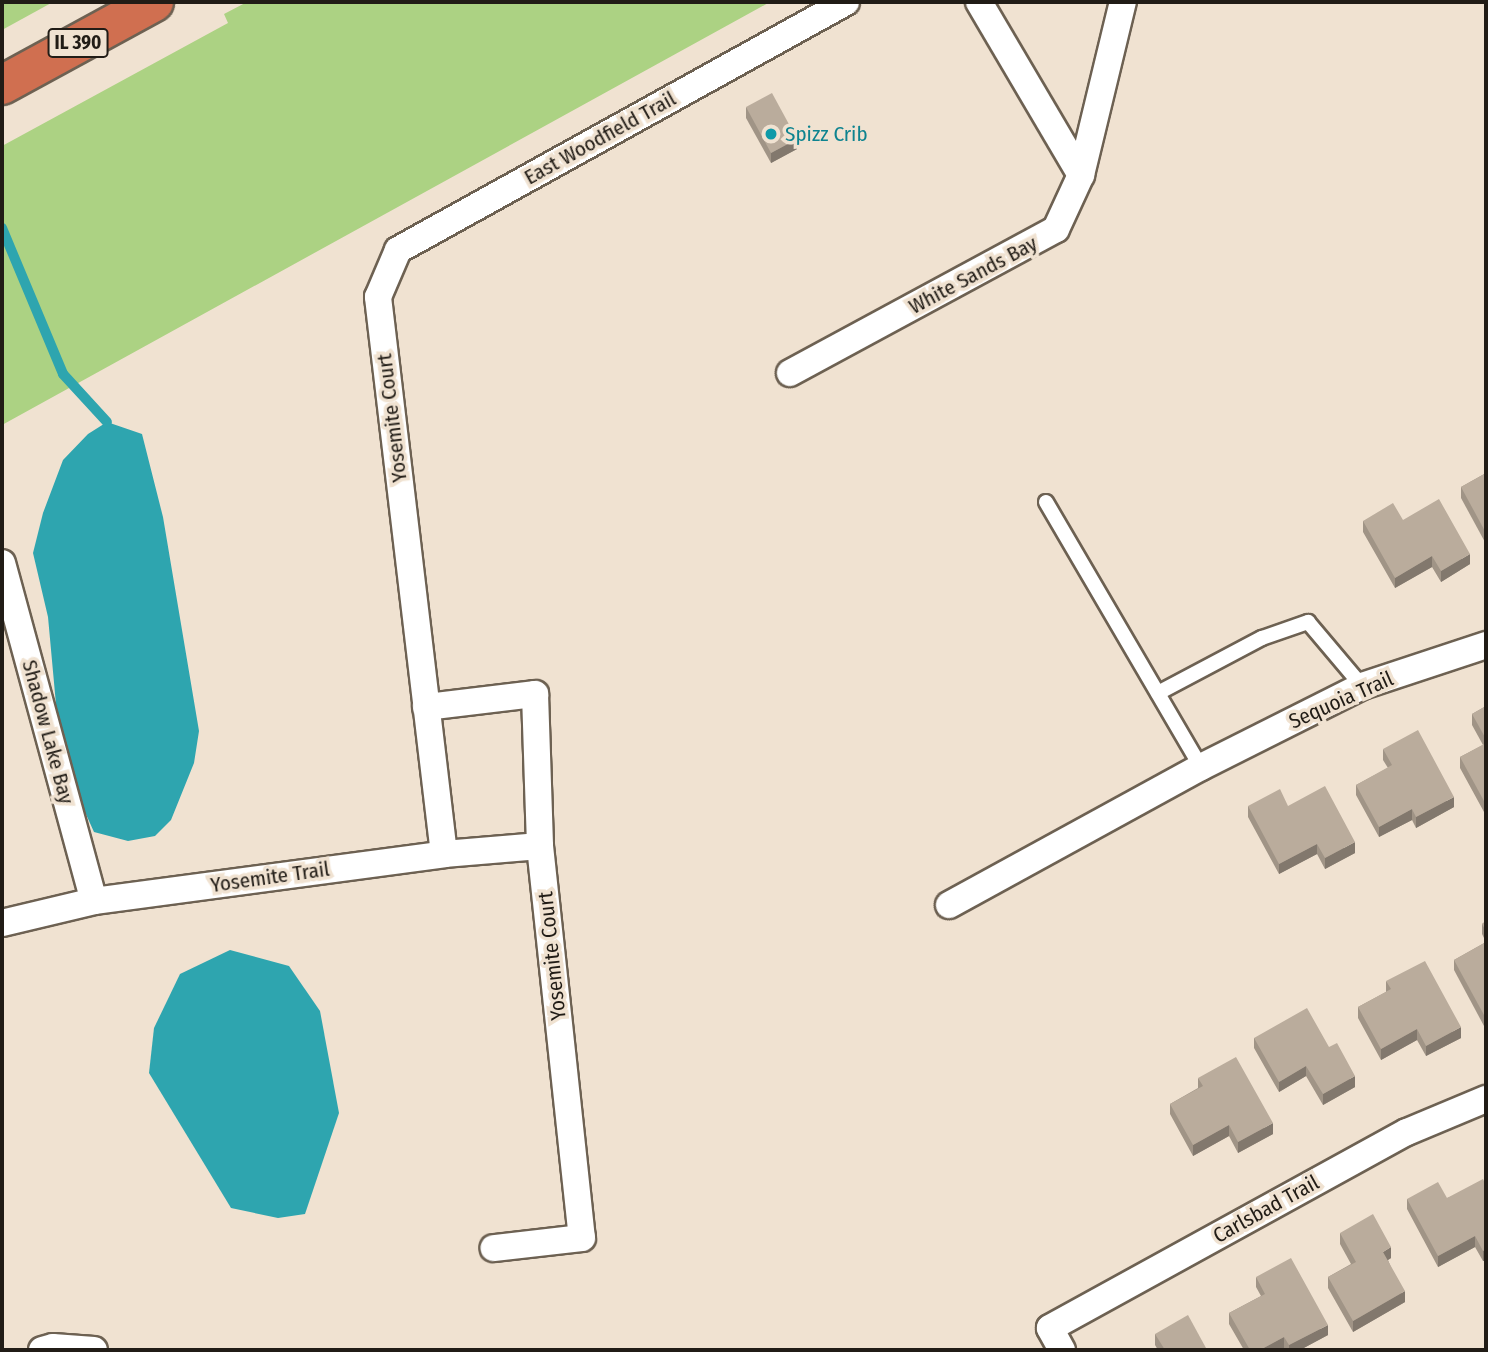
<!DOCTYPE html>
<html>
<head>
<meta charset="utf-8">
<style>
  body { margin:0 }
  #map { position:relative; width:1488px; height:1352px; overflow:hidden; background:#f0e2d1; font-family:"Fira Sans Condensed",sans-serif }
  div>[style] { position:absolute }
  .green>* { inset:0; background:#acd283 }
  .water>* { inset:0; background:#2ea5af }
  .stream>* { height:10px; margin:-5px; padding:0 5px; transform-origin:5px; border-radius:5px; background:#2ea5af }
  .roads { filter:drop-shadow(2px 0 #6d6152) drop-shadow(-2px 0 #6d6152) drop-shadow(0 2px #6d6152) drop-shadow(0 -2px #6d6152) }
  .service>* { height:14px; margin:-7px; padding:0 7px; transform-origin:7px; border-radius:7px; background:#fff }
  .minor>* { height:26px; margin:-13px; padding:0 13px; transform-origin:13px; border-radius:13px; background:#fff }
  .motorway>* { height:38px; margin:-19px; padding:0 19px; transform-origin:19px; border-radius:19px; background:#d06f50 }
  .wall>* { inset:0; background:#a09486 }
  .shaded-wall>* { inset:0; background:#82786d }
  .building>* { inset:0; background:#baac9c }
  .dots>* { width:19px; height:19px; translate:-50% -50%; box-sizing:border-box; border:4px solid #f0e2d1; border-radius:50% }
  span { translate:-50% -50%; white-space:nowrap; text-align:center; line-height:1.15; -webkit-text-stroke:7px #f0e2d1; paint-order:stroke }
  .shield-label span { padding:2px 5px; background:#f0e2d1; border:2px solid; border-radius:5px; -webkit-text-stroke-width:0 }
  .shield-label { font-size:19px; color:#211c16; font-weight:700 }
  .culture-label { font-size:21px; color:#0d838f }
  .left { translate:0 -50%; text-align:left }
  .street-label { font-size:21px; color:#211c16 }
  .frame { position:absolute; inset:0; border:4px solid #211c16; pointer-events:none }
</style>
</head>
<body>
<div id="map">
  <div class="green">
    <i style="clip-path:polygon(2px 2px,53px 2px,2px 30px)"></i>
    <i style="clip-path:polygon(247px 2px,770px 2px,2px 425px,2px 146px,228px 23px,224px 14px)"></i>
  </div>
  <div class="water">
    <i style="clip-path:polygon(107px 422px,142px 434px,163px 517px,199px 731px,194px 763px,171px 820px,155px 836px,128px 841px,94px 832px,61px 759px,48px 617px,33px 553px,43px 513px,63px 460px,88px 434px)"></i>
    <i style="clip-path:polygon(230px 950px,289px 966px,320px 1011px,339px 1113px,305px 1214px,278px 1218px,231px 1208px,149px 1073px,154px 1028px,180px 974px)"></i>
  </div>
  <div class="stream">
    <i style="left:2px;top:228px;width:158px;rotate:67.3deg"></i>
    <i style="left:63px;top:374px;width:65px;rotate:47.5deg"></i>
  </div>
  <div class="roads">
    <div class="service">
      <i style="left:1046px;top:502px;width:307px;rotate:59.7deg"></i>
      <i style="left:1158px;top:693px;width:118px;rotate:-27.9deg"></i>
      <i style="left:1262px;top:638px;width:49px;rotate:-19.2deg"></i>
      <i style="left:1308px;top:622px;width:84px;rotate:49.8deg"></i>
    </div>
    <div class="minor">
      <i style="left:979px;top:2px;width:201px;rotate:59.5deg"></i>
      <i style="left:790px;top:373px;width:302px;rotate:-28.4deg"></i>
      <i style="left:1056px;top:229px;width:60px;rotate:-65.2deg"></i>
      <i style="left:1081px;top:175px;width:178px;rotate:-76.4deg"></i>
      <i style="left:2px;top:563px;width:350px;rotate:74.8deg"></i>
      <i style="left:426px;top:707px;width:110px;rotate:-6.8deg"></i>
      <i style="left:535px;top:694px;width:152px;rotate:88.1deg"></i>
      <i style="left:540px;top:846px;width:394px;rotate:83.9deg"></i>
      <i style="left:582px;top:1238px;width:89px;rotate:173.5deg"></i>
      <i style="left:444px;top:854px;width:561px;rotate:-96.76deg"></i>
      <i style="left:378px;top:297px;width:51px;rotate:-66.9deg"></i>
      <i style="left:398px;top:250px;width:512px;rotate:-28.97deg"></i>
      <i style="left:949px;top:905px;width:287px;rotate:-28.7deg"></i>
      <i style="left:1201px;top:767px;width:180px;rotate:-26.7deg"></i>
      <i style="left:1362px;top:686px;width:131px;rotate:-18.3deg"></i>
      <i style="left:2px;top:923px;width:95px;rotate:-13.4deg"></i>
      <i style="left:94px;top:901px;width:353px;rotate:-7.6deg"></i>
      <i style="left:444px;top:854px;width:96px;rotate:-4.8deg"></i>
      <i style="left:42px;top:1350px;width:11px;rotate:-15deg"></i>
      <i style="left:53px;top:1347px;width:41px;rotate:4.2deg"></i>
      <i style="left:1062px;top:1350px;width:25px;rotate:-119deg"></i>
      <i style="left:1050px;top:1328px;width:407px;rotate:-28.8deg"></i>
      <i style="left:1407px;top:1132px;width:86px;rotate:-22.7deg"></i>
    </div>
    <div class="motorway">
      <i style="left:2px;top:85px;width:173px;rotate:-28.6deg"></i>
    </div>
  </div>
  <div class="wall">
    <i style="clip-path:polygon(746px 107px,797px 149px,771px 163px,746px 118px)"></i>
    <i style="clip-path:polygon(1486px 473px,1486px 544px,1461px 498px,1461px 487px)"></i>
    <i style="clip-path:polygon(1403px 520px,1470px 564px,1441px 582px,1432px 567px,1395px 588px,1363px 532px,1363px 521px)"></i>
    <i style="clip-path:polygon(1486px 706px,1486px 811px,1484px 812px,1460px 768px,1460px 757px,1483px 745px,1472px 725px,1472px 714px)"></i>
    <i style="clip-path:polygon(1383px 749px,1454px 807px,1416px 828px,1412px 820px,1379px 837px,1356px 795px,1356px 785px,1388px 768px,1383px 760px)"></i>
    <i style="clip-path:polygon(1248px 806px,1355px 853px,1325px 869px,1317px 854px,1279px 874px,1248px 817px)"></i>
    <i style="clip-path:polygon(1486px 921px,1486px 942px,1482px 934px,1482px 924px)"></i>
    <i style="clip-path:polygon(1486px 942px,1486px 1025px,1484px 1026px,1454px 970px,1454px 960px)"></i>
    <i style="clip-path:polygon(1386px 981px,1461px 1038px,1426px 1056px,1417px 1040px,1381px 1060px,1358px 1018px,1358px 1007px,1386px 992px)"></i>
    <i style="clip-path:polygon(1254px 1038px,1329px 1047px,1355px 1087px,1323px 1105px,1306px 1076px,1279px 1092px,1254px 1048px)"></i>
    <i style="clip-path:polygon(1198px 1078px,1273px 1134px,1238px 1153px,1229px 1136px,1193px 1156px,1170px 1114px,1170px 1104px,1198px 1088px)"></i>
    <i style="clip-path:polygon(1486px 1185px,1486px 1260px,1483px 1261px,1475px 1247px,1438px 1267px,1407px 1209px,1407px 1199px,1447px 1198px)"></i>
    <i style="clip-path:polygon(1340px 1233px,1391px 1258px,1388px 1260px,1405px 1302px,1353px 1332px,1328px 1288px,1328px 1277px,1351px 1264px,1340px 1244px)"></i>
    <i style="clip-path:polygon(1256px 1277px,1328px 1335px,1300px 1350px,1286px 1350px,1284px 1348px,1280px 1350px,1244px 1350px,1229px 1324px,1229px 1313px,1261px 1296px,1256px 1287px)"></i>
    <i style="clip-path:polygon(1155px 1334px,1206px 1350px,1158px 1350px,1155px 1345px)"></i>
  </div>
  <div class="shaded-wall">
    <i style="clip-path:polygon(797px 139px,797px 149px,771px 163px,771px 153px)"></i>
    <i style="clip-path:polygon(1470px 554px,1470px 564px,1441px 582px,1441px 571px)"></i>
    <i style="clip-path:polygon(1432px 556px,1432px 567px,1395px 588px,1395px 578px)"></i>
    <i style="clip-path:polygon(1454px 797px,1454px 807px,1416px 828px,1416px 817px)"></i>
    <i style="clip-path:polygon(1486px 800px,1486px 811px,1484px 812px,1484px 801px)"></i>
    <i style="clip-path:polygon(1412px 809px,1412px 820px,1379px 837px,1379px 827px)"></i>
    <i style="clip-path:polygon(1355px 842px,1355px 853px,1325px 869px,1325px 858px)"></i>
    <i style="clip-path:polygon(1317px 844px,1317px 854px,1279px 874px,1279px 864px)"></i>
    <i style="clip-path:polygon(1486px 1014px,1486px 1025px,1484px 1026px,1484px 1015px)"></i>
    <i style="clip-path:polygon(1461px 1027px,1461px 1038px,1426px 1056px,1426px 1046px)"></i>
    <i style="clip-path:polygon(1417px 1029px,1417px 1040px,1381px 1060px,1381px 1049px)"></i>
    <i style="clip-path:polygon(1306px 1066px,1306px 1076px,1279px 1092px,1279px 1082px)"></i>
    <i style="clip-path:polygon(1355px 1076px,1355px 1087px,1323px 1105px,1323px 1094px)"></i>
    <i style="clip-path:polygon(1273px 1123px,1273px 1134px,1238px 1153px,1238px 1142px)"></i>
    <i style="clip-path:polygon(1229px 1125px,1229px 1136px,1193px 1156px,1193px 1145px)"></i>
    <i style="clip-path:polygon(1475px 1236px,1475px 1247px,1438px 1267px,1438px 1256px)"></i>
    <i style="clip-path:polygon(1391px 1247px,1391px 1258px,1383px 1263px,1383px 1252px)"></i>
    <i style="clip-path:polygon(1486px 1249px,1486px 1260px,1483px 1261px,1483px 1251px)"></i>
    <i style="clip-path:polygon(1405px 1291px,1405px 1302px,1353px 1332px,1353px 1321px)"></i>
    <i style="clip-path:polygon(1328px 1325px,1328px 1335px,1300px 1350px,1289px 1350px,1289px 1345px)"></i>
    <i style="clip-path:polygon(1284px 1337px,1284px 1348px,1280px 1350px,1260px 1350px)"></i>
  </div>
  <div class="building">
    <i style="clip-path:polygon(772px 93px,797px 139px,771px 153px,746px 107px)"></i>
    <i style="clip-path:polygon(1486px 473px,1486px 533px,1461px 487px)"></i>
    <i style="clip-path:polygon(1439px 499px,1470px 554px,1441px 571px,1432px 556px,1395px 578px,1363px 521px,1393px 503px,1403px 520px)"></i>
    <i style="clip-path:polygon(1486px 706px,1486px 739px,1472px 714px)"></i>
    <i style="clip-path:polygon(1418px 730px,1454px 797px,1416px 817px,1412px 809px,1379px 827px,1356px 785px,1392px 765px,1383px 749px)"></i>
    <i style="clip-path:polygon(1486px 743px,1486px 800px,1484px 801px,1460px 757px)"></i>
    <i style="clip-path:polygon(1325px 786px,1355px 842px,1325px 858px,1317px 844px,1279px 864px,1248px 806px,1280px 789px,1288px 806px)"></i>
    <i style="clip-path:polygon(1486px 921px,1486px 931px,1482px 924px)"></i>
    <i style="clip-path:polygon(1486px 942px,1486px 1014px,1484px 1015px,1454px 960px)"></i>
    <i style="clip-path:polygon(1425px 961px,1461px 1027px,1426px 1046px,1417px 1029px,1381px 1049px,1358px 1007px,1391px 989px,1386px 981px)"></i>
    <i style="clip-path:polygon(1307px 1008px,1329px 1047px,1337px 1043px,1355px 1076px,1323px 1094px,1306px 1066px,1279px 1082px,1254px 1038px)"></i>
    <i style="clip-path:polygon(1236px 1057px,1273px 1123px,1238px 1142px,1229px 1125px,1193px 1145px,1170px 1104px,1203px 1086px,1198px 1078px)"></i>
    <i style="clip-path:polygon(1483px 1179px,1486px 1185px,1486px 1249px,1483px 1251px,1475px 1236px,1438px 1256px,1407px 1199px,1438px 1182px,1447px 1198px)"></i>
    <i style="clip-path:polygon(1373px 1214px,1391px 1247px,1383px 1252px,1405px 1291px,1353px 1321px,1328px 1277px,1356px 1262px,1340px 1233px)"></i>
    <i style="clip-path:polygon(1291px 1258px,1328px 1325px,1289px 1345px,1284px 1337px,1260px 1350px,1250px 1350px,1229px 1313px,1265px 1294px,1256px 1277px)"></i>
    <i style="clip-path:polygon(1188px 1315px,1206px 1348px,1202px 1350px,1165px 1350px,1155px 1334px)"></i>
  </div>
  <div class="dots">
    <i style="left:771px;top:134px;background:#0f9aa8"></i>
  </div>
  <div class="shield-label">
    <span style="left:78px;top:43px">IL 390</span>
  </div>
  <div class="culture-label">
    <span class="left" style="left:785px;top:134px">Spizz Crib</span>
  </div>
  <div class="street-label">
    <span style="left:600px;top:138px;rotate:-29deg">East Woodfield Trail</span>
    <span style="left:973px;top:275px;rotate:-28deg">White Sands Bay</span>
    <span style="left:392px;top:418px;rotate:-97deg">Yosemite Court</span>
    <span style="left:1341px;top:700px;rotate:-24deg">Sequoia Trail</span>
    <span style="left:48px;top:732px;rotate:75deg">Shadow Lake Bay</span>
    <span style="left:270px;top:877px;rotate:-8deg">Yosemite Trail</span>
    <span style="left:552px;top:956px;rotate:-96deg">Yosemite Court</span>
    <span style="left:1266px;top:1209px;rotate:-29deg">Carlsbad Trail</span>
  </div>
  <div class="frame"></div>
</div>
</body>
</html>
